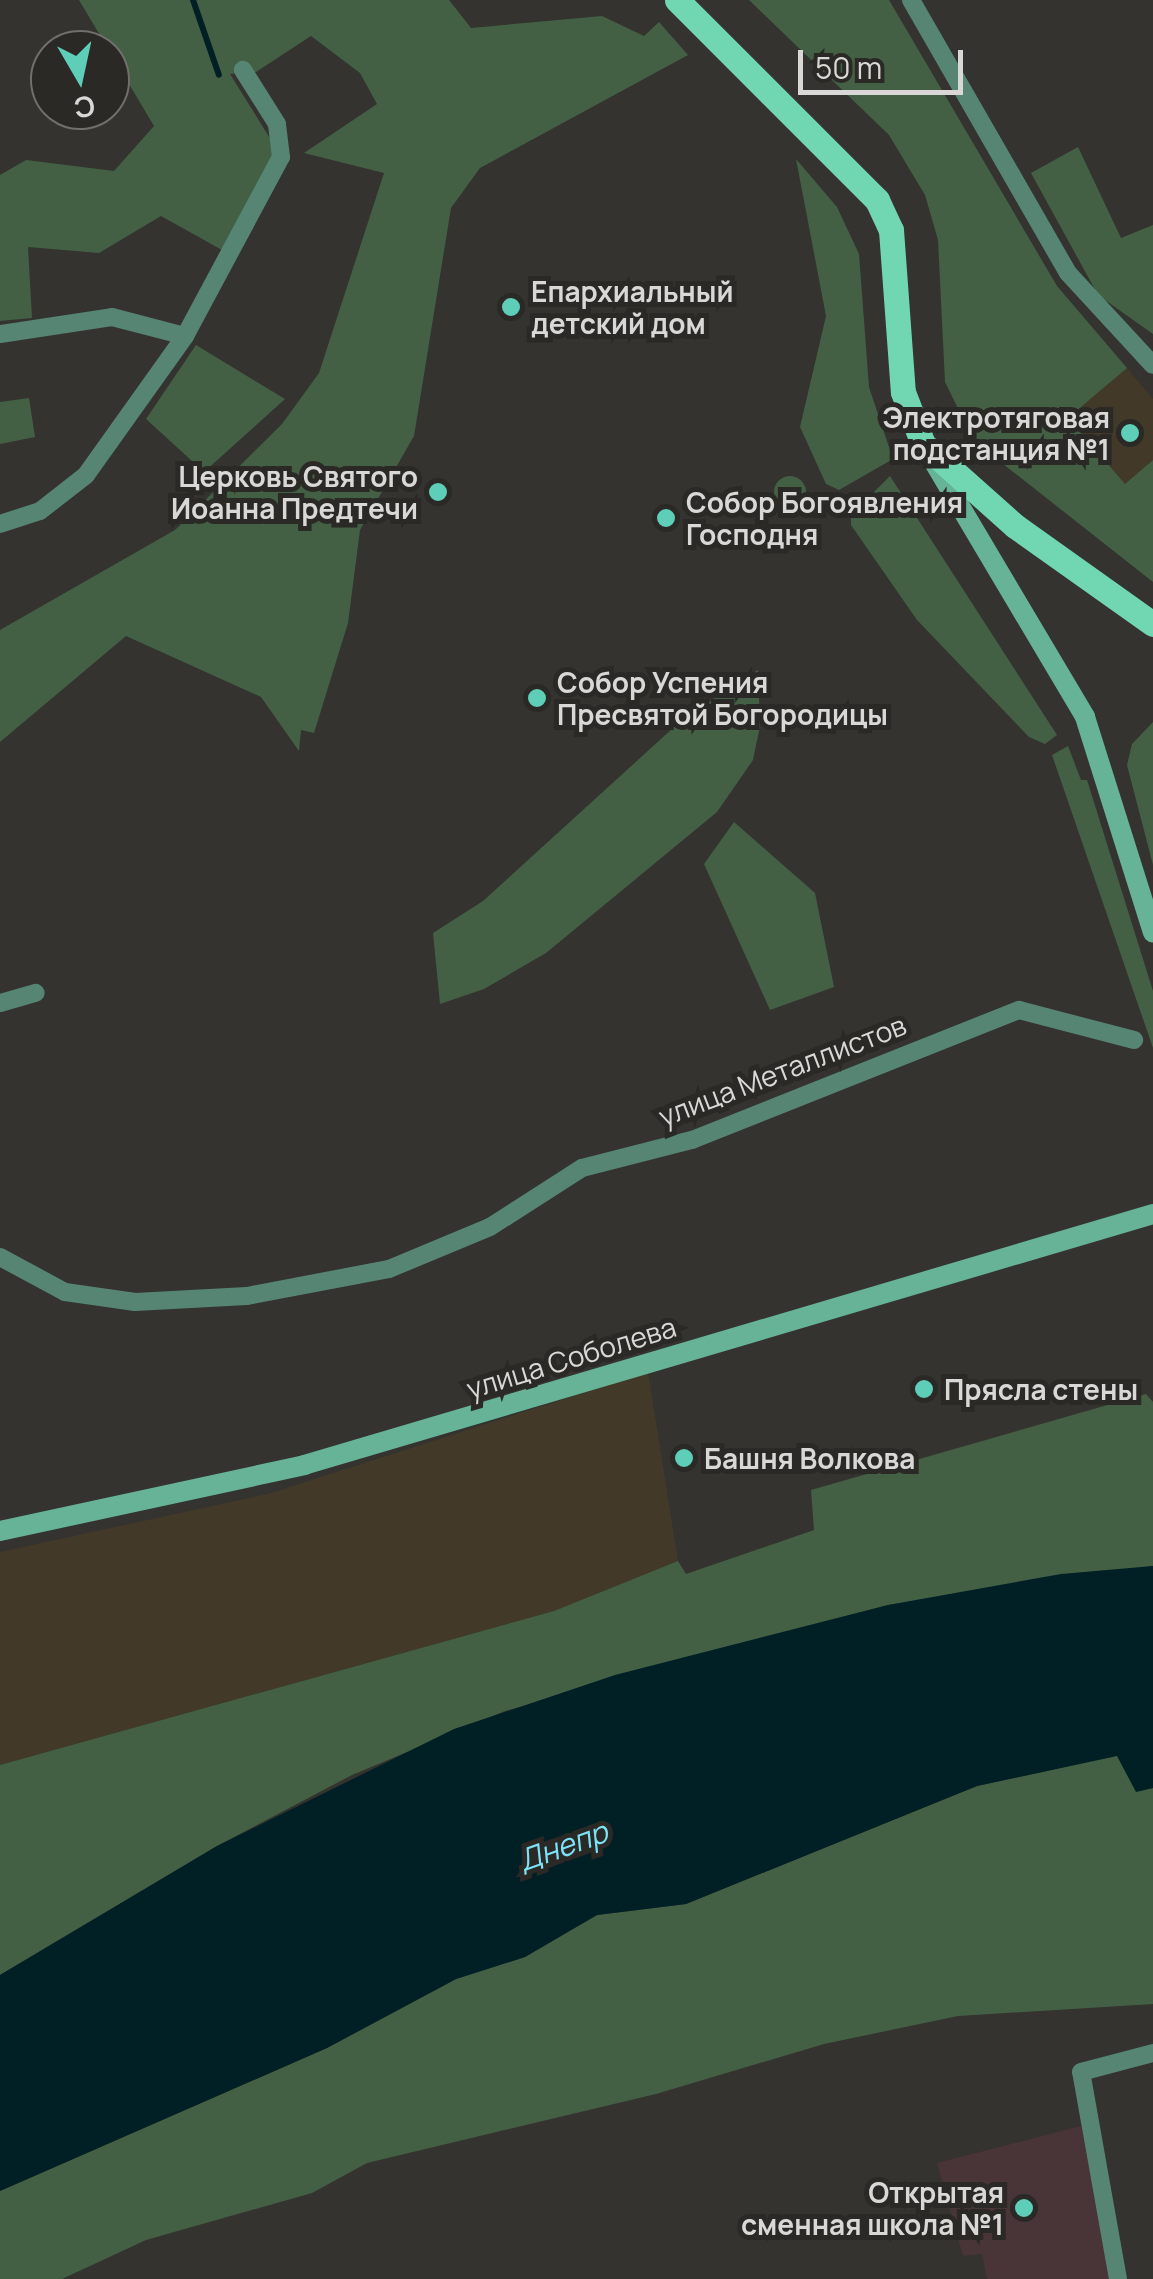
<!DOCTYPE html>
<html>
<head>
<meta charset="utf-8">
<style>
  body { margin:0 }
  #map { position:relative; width:1153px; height:2279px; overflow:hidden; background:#34332f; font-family:Manrope,sans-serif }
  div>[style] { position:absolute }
  .industrial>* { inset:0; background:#433929 }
  .education>* { inset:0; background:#493438 }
  .green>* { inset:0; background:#436044 }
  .round { border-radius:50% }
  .water>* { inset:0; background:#002026 }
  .stream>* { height:6px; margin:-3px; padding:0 3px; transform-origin:3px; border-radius:3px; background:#002026 }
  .minor>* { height:18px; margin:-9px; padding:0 9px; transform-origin:9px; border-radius:9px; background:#568573 }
  .secondary>* { height:20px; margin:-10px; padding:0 10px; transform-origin:10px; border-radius:10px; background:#66b397 }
  .primary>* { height:25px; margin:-12.5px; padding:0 12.5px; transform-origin:12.5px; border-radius:12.5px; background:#70d7b2 }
  .dots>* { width:28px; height:28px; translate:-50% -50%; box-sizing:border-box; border:5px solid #2a2925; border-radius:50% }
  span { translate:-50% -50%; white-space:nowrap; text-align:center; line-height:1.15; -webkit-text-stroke:10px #2a2925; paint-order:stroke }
  .poi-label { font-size:28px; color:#d9d8d6; font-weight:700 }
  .left { translate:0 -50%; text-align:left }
  .right { translate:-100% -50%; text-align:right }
  .street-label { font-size:28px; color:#d9d8d6 }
  .water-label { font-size:30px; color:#7be3f8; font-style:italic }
  .north { position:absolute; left:30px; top:30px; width:100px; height:100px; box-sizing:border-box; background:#2a2925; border:2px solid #706f6c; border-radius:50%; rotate:171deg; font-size:28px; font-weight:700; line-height:40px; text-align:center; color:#d9d8d6 }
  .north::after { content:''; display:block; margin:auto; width:35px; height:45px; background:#5eceb8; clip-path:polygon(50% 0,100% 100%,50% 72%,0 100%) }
  .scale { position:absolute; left:798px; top:50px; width:165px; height:45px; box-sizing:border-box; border:5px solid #d9d8d6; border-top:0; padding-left:12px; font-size:30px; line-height:35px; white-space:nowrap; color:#d9d8d6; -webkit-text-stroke:8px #2a2925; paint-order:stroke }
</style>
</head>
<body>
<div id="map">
  <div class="industrial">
    <i style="clip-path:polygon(1127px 368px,1153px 399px,1153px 460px,1125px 485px,1068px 418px)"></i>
    <i style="clip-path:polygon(648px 1372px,678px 1561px,554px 1611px,0 1765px,0 1552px,268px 1494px)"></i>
  </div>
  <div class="education">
    <i style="clip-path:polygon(1081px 2126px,1112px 2279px,987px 2279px,982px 2254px,963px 2256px,937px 2163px)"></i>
  </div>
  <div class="green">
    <i style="clip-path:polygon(79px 0,449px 0,471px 28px,602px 16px,644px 36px,659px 22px,688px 55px,480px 168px,451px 208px,414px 436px,360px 530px,348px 623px,314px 733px,301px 730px,299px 751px,261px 697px,126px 636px,0 742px,0 630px,175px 530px,282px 424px,319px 373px,384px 173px,304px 153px,377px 104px,360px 73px,311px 36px,256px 72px,230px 74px,276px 148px,222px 250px,161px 216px,99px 253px,28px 247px,32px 318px,0 321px,0 175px,26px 160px,114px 171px,154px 126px)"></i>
    <i style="clip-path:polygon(749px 0,889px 0,1057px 286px,1127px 368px,1068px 418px,1125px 484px,1153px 460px,1153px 582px,974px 441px,945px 382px,938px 240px,925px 195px,889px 135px)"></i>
    <i style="clip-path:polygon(1078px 147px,1121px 238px,1153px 225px,1153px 334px,1098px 295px,1031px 173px)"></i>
    <i style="clip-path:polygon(796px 159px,837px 207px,859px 254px,869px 387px,893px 459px,839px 490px,826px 484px,800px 427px,826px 316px)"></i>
    <i style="clip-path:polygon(196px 345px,285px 399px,204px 472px,146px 419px)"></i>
    <i style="clip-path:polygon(29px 398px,35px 437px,0 444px,0 402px)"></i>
    <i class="round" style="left:774px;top:476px;width:32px;height:32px"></i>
    <i style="clip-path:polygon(890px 476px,1057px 735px,1045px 744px,1029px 737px,917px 620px,851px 525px,851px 515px)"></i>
    <i style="clip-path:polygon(758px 670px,760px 726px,753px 760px,717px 812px,546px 953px,484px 989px,440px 1004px,433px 933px,483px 901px,684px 718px)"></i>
    <i style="clip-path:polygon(1153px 722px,1153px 865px,1127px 765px,1132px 744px)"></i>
    <i style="clip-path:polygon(1068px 746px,1081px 780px,1087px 780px,1153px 991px,1153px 1048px,1052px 755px)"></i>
    <i style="clip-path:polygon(734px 822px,815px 893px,834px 987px,770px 1010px,704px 864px)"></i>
    <i style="clip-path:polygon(1146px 1394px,1153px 1402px,1153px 1566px,888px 1605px,505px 1711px,352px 1775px,217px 1846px,0 1975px,0 1765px,554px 1611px,678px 1561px,686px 1574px,814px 1530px,811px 1490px)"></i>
    <i style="clip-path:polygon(1118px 1755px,1136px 1791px,1153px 1788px,1153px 2004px,958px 2016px,824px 2044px,656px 2094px,367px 2163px,312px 2193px,146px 2240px,62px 2279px,0 2279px,0 2191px,327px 2048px,456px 1979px,525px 1957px,597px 1915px,686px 1904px,977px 1786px)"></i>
  </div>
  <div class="water">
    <i style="clip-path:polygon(1153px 1566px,1153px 1788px,1136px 1792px,1117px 1756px,977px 1786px,686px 1904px,597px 1915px,525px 1957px,456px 1979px,327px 2048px,0 2191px,0 1975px,217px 1846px,454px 1729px,615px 1675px,888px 1605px,1061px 1574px)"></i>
  </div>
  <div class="stream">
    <i style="left:193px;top:0;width:79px;rotate:70.9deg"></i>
  </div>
  <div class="minor">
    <i style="left:911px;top:0;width:315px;rotate:60.1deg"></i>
    <i style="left:1068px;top:273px;width:125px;rotate:47.3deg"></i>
    <i style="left:0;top:334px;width:113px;rotate:-8.6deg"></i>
    <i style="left:112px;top:317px;width:75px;rotate:14.6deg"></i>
    <i style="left:0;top:524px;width:42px;rotate:-18deg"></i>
    <i style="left:40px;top:511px;width:58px;rotate:-38deg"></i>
    <i style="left:86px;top:475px;width:171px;rotate:-54.5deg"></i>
    <i style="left:185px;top:336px;width:203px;rotate:-61.8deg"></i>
    <i style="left:281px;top:157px;width:33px;rotate:-97deg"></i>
    <i style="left:277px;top:124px;width:64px;rotate:-122.2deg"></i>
    <i style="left:0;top:1003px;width:37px;rotate:-16deg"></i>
    <i style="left:0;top:1257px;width:74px;rotate:28.3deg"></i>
    <i style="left:65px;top:1292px;width:71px;rotate:8.1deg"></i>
    <i style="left:135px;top:1302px;width:112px;rotate:-3.1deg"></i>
    <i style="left:247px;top:1296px;width:145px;rotate:-10.8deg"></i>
    <i style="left:389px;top:1269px;width:109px;rotate:-22.6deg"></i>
    <i style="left:490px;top:1227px;width:109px;rotate:-32.7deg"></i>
    <i style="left:582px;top:1168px;width:114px;rotate:-14.3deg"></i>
    <i style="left:692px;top:1140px;width:352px;rotate:-21.7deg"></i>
    <i style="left:1019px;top:1010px;width:119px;rotate:14.6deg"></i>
    <i style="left:1118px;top:2279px;width:210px;rotate:-100.1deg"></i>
    <i style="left:1081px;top:2072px;width:74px;rotate:-14.8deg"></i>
  </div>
  <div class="secondary">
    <i style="left:932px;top:459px;width:300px;rotate:59.3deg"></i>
    <i style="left:1085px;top:717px;width:226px;rotate:72.5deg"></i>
    <i style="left:0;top:1531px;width:311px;rotate:-12.2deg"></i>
    <i style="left:304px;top:1465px;width:885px;rotate:-16.47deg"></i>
  </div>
  <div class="primary">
    <i style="left:677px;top:0;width:283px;rotate:45deg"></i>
    <i style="left:877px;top:200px;width:33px;rotate:65deg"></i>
    <i style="left:891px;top:230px;width:162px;rotate:85.8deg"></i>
    <i style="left:903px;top:392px;width:56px;rotate:69deg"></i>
    <i style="left:923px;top:444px;width:123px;rotate:41.7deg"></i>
    <i style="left:1015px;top:526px;width:169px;rotate:35.4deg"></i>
  </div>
  <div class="dots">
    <i style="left:511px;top:307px;background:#5eceb8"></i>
    <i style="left:1130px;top:433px;background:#5eceb8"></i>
    <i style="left:438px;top:492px;background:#5eceb8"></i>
    <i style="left:666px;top:518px;background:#5eceb8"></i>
    <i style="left:537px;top:698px;background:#5eceb8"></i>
    <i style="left:924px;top:1389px;background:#5eceb8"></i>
    <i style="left:684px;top:1458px;background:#5eceb8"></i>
    <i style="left:1024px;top:2208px;background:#5eceb8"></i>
  </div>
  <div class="poi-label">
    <span class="left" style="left:531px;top:307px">Епархиальный<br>детский дом</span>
    <span class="right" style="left:1110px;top:433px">Электротяговая<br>подстанция №1</span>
    <span class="right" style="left:418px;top:492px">Церковь Святого<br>Иоанна Предтечи</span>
    <span class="left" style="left:686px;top:518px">Собор Богоявления<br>Господня</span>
    <span class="left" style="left:557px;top:698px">Собор Успения<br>Пресвятой Богородицы</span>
    <span class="left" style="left:944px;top:1389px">Прясла стены</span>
    <span class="left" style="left:704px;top:1458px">Башня Волкова</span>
    <span class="right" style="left:1004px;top:2208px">Открытая<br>сменная школа №1</span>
  </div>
  <div class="street-label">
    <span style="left:782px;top:1070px;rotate:-21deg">улица Металлистов</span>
    <span style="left:571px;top:1357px;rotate:-17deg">улица Соболева</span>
  </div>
  <div class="water-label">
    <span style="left:563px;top:1846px;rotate:-20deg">Днепр</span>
  </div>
  <div class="north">С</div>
  <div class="scale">50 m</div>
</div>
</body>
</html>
